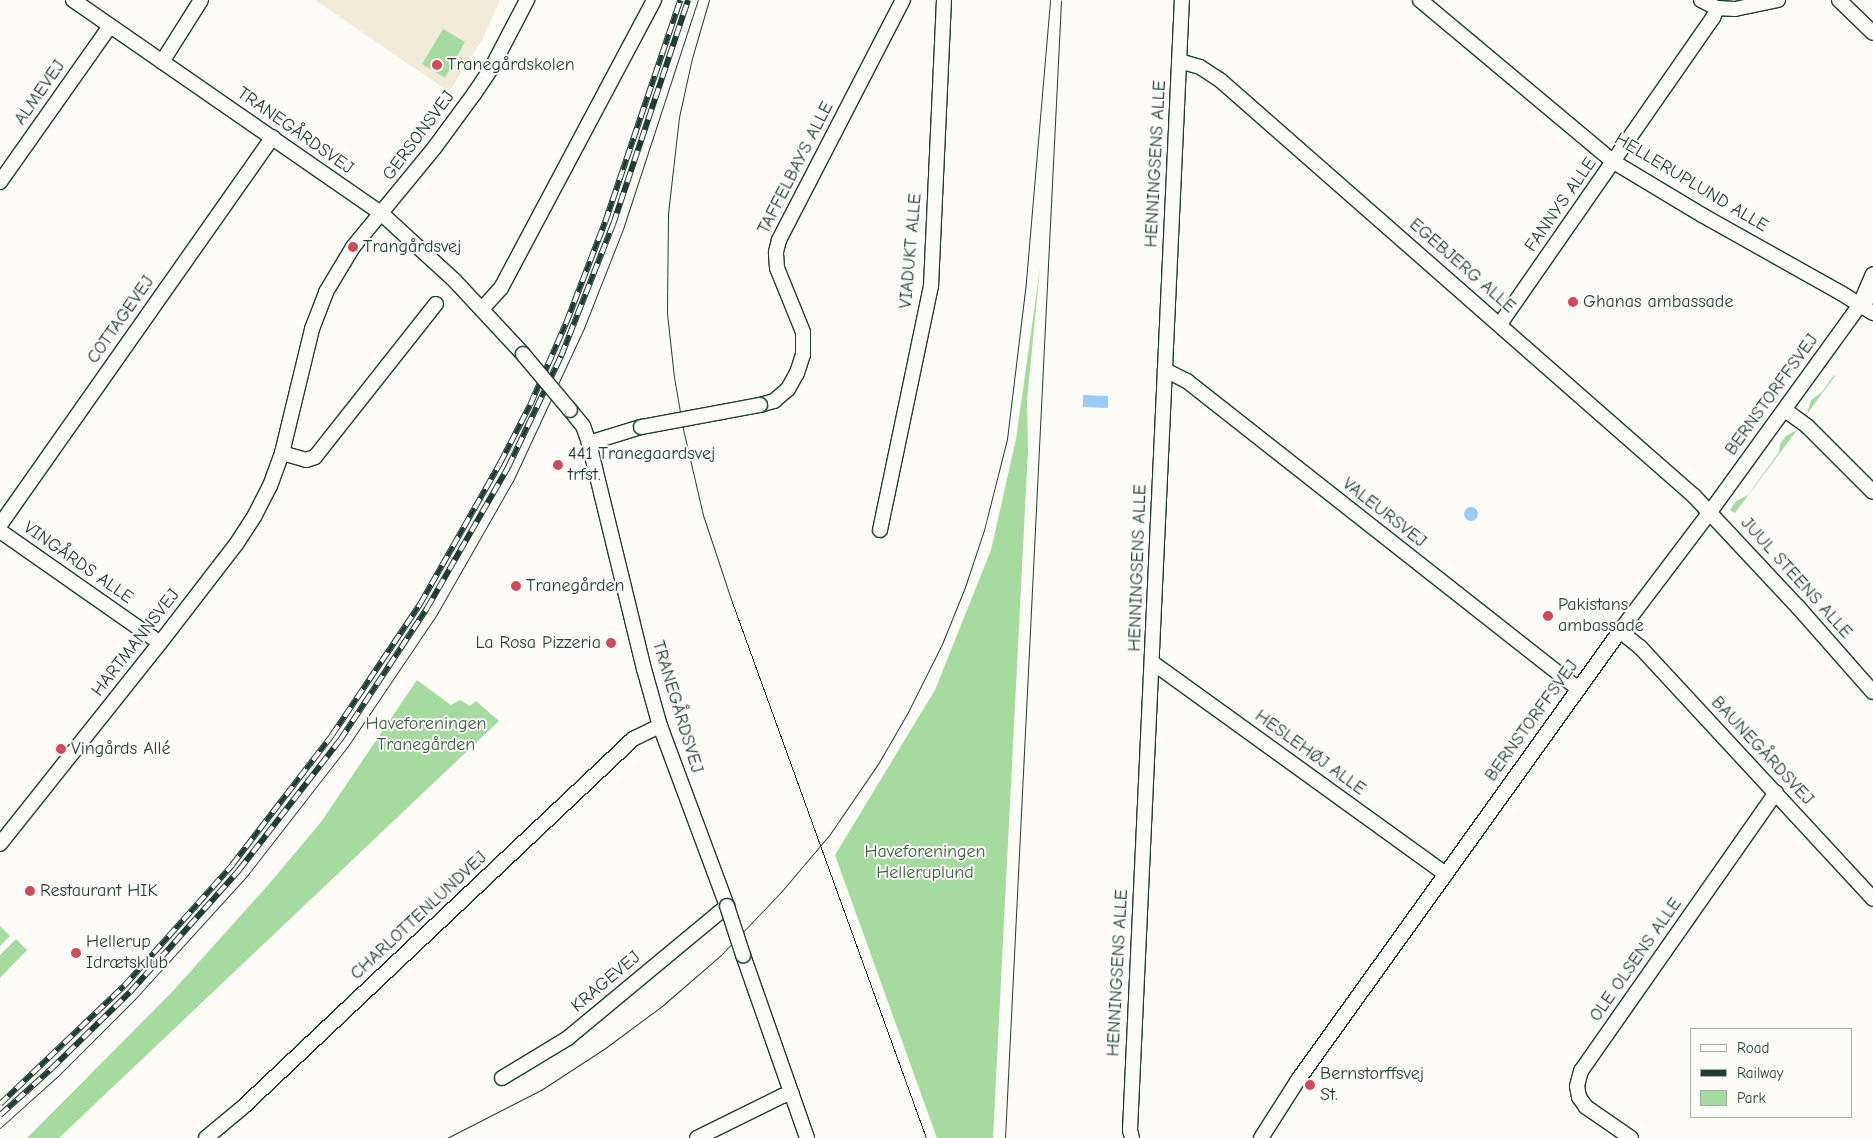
<!DOCTYPE html>
<html>
<head>
<meta charset="utf-8">
<style>
  body { margin:0 }
  #map { position:relative; width:1873px; height:1138px; overflow:hidden; background:#fdfcf7; font-family:"Comic Neue",sans-serif }
  div>[style] { position:absolute }
  .built>* { inset:0; background:#f3ebd9 }
  .green>* { inset:0; background:#a5db9e }
  .water>* { inset:0; background:#9acbf6 }
  .round { border-radius:50% }
  .roads { filter:drop-shadow(1px 0 #1f3d34) drop-shadow(-1px 0 #1f3d34) drop-shadow(0 1px #1f3d34) drop-shadow(0 -1px #1f3d34) }
  .minor>* { height:14px; margin:-7px; padding:0 7px; transform-origin:7px; border-radius:7px; background:#fdfcf7 }
  .tram>* { height:1px; margin:-0.5px; padding:0 0.5px; transform-origin:0.5px; border-radius:0.5px; background:#1f3d34 }
  .rail>* { height:5.5px; margin-top:-2.75px; transform-origin:0; background:repeating-linear-gradient(90deg,#fdfcf7 0 11px,#1f3d34 0 22px); box-sizing:border-box; border-block:1px solid #1f3d34 }
  .bridges { filter:drop-shadow(1px 0 #1f3d34) drop-shadow(-1px 0 #1f3d34) drop-shadow(0 1px #1f3d34) drop-shadow(0 -1px #1f3d34) }
  .minor-bridge>* { height:14px; margin:-7px; padding:0 7px; transform-origin:7px; border-radius:7px; background:#fdfcf7 }
  .dots>* { width:14px; height:14px; translate:-50% -50%; box-sizing:border-box; border:2px solid #fdfcf7; border-radius:50% }
  span { translate:-50% -50%; white-space:nowrap; text-align:center; line-height:1.15; -webkit-text-stroke:4px #fdfcf7; paint-order:stroke }
  .poi-label { font-size:18px; color:#1f3d34 }
  .left { translate:0 -50%; text-align:left }
  .right { translate:-100% -50%; text-align:right }
  .street-label { font-size:18px; color:#1f3d34 }
  .park-label { font-size:18px; color:#3a5d49 }
  .legend { position:absolute; left:1690px; top:1028px; width:162px; height:90px; box-sizing:border-box; background:#fdfcf7; border:1px solid #a4b0a9; margin:0; padding:6px 9px; list-style:none; font-size:15px; color:#1f3d34 }
  .legend li { display:flex; align-items:center; gap:10px; height:25px }
  .legend b { width:25px; border:1px solid #a4b0a9 }
</style>
</head>
<body>
<div id="map">
  <div class="built">
    <i style="clip-path:polygon(315px 0,500px 0,483px 38px,449px 92px)"></i>
  </div>
  <div class="green">
    <i style="clip-path:polygon(443px 29px,465px 42px,445px 78px,422px 64px)"></i>
    <i style="clip-path:polygon(1040px 268px,1027px 401px,1028px 450px,993px 1138px,937px 1138px,835px 855px,935px 690px,991px 550px,1016px 439px)"></i>
    <i style="clip-path:polygon(1834px 375px,1835px 376px,1807px 414px,1811px 400px,1822px 392px)"></i>
    <i style="clip-path:polygon(1797px 430px,1735px 513px,1730px 510px,1736px 501px,1748px 495px,1779px 452px,1780px 444px,1786px 436px)"></i>
    <i style="clip-path:polygon(417px 680px,451px 705px,460px 700px,470px 706px,476px 701px,499px 721px,59px 1138px,27px 1138px,172px 992px,269px 884px,321px 822px)"></i>
    <i style="clip-path:polygon(0 926px,10px 936px,0 946px)"></i>
    <i style="clip-path:polygon(16px 939px,27px 950px,0 978px,0 955px)"></i>
  </div>
  <div class="water">
    <i style="clip-path:polygon(1083px 395px,1108px 396px,1108px 408px,1083px 407px)"></i>
    <i class="round" style="left:1464px;top:507px;width:14px;height:14px"></i>
  </div>
  <div class="roads">
    <div class="minor">
      <i style="left:73px;top:0;width:376px;rotate:34.7deg"></i>
      <i style="left:382px;top:214px;width:99px;rotate:42.5deg"></i>
      <i style="left:455px;top:281px;width:100px;rotate:47deg"></i>
      <i style="left:1420px;top:0;width:253px;rotate:39.9deg"></i>
      <i style="left:1614px;top:162px;width:103px;rotate:31.1deg"></i>
      <i style="left:1702px;top:215px;width:159px;rotate:29.3deg"></i>
      <i style="left:1841px;top:293px;width:38px;rotate:32deg"></i>
      <i style="left:1701px;top:0;width:18px;rotate:27deg"></i>
      <i style="left:1717px;top:8px;width:18px;rotate:3deg"></i>
      <i style="left:1735px;top:9px;width:44px;rotate:-11.8deg"></i>
      <i style="left:1839px;top:0;width:47px;rotate:44.1deg"></i>
      <i style="left:1179px;top:61px;width:22px;rotate:16deg"></i>
      <i style="left:1200px;top:67px;width:24px;rotate:33deg"></i>
      <i style="left:1220px;top:80px;width:631px;rotate:41.27deg"></i>
      <i style="left:1694px;top:496px;width:152px;rotate:46.9deg"></i>
      <i style="left:1798px;top:607px;width:113px;rotate:48.6deg"></i>
      <i style="left:162px;top:62px;width:73px;rotate:-57.8deg"></i>
      <i style="left:0;top:182px;width:191px;rotate:-54.8deg"></i>
      <i style="left:1861px;top:302px;width:30px;rotate:-67deg"></i>
      <i style="left:482px;top:309px;width:28px;rotate:-48deg"></i>
      <i style="left:501px;top:288px;width:326px;rotate:-62deg"></i>
      <i style="left:1500px;top:324px;width:373px;rotate:-55.2deg"></i>
      <i style="left:1713px;top:18px;width:11px;rotate:-68deg"></i>
      <i style="left:1165px;top:370px;width:25px;rotate:27deg"></i>
      <i style="left:1187px;top:381px;width:498px;rotate:38.2deg"></i>
      <i style="left:760px;top:405px;width:15px;rotate:-16deg"></i>
      <i style="left:774px;top:401px;width:18px;rotate:-41deg"></i>
      <i style="left:788px;top:389px;width:18px;rotate:-61deg"></i>
      <i style="left:797px;top:373px;width:20px;rotate:-72deg"></i>
      <i style="left:803px;top:354px;width:22px;rotate:-90deg"></i>
      <i style="left:803px;top:332px;width:69px;rotate:-112.1deg"></i>
      <i style="left:777px;top:268px;width:16px;rotate:-94deg"></i>
      <i style="left:776px;top:252px;width:12px;rotate:-76deg"></i>
      <i style="left:779px;top:240px;width:270px;rotate:-62.7deg"></i>
      <i style="left:1785px;top:410px;width:27px;rotate:36deg"></i>
      <i style="left:1807px;top:426px;width:93px;rotate:45deg"></i>
      <i style="left:589px;top:443px;width:54px;rotate:-17.1deg"></i>
      <i style="left:282px;top:453px;width:25px;rotate:16deg"></i>
      <i style="left:306px;top:460px;width:9px;rotate:-18deg"></i>
      <i style="left:315px;top:457px;width:195px;rotate:-51.7deg"></i>
      <i style="left:0;top:525px;width:474px;rotate:-54.9deg"></i>
      <i style="left:880px;top:530px;width:249px;rotate:-78.2deg"></i>
      <i style="left:931px;top:286px;width:286px;rotate:-87.4deg"></i>
      <i style="left:0;top:531px;width:195px;rotate:35deg"></i>
      <i style="left:1620px;top:631px;width:26px;rotate:39deg"></i>
      <i style="left:1640px;top:647px;width:343px;rotate:47.2deg"></i>
      <i style="left:1153px;top:663px;width:361px;rotate:35.8deg"></i>
      <i style="left:0;top:844px;width:257px;rotate:-51.5deg"></i>
      <i style="left:160px;top:643px;width:126px;rotate:-52.4deg"></i>
      <i style="left:237px;top:543px;width:33px;rotate:-57deg"></i>
      <i style="left:255px;top:515px;width:33px;rotate:-63deg"></i>
      <i style="left:270px;top:486px;width:35px;rotate:-70deg"></i>
      <i style="left:282px;top:453px;width:128px;rotate:-76.4deg"></i>
      <i style="left:312px;top:329px;width:40px;rotate:-69deg"></i>
      <i style="left:326px;top:292px;width:52px;rotate:-59deg"></i>
      <i style="left:353px;top:247px;width:129px;rotate:-50.6deg"></i>
      <i style="left:435px;top:147px;width:66px;rotate:-53.7deg"></i>
      <i style="left:474px;top:94px;width:32px;rotate:-56deg"></i>
      <i style="left:492px;top:67px;width:76px;rotate:-62.4deg"></i>
      <i style="left:743px;top:955px;width:194px;rotate:70.7deg"></i>
      <i style="left:502px;top:1078px;width:77px;rotate:-31.2deg"></i>
      <i style="left:568px;top:1038px;width:207px;rotate:-39.7deg"></i>
      <i style="left:727px;top:906px;width:192px;rotate:-110.4deg"></i>
      <i style="left:660px;top:726px;width:59px;rotate:-105.7deg"></i>
      <i style="left:644px;top:669px;width:233px;rotate:-103.7deg"></i>
      <i style="left:589px;top:443px;width:18px;rotate:-109deg"></i>
      <i style="left:583px;top:426px;width:21px;rotate:-129deg"></i>
      <i style="left:206px;top:1138px;width:47px;rotate:-39.8deg"></i>
      <i style="left:242px;top:1108px;width:538px;rotate:-43.34deg"></i>
      <i style="left:633px;top:739px;width:30px;rotate:-26deg"></i>
      <i style="left:697px;top:1138px;width:95px;rotate:-26.3deg"></i>
      <i style="left:782px;top:1096px;width:10px;rotate:-17deg"></i>
      <i style="left:1132px;top:1138px;width:8px;rotate:-104deg"></i>
      <i style="left:1130px;top:1130px;width:1131px;rotate:-87.37deg"></i>
      <i style="left:1261px;top:1138px;width:69px;rotate:-57.5deg"></i>
      <i style="left:1298px;top:1080px;width:553px;rotate:-54.35deg"></i>
      <i style="left:1620px;top:631px;width:149px;rotate:-52.9deg"></i>
      <i style="left:1710px;top:512px;width:256px;rotate:-54.1deg"></i>
      <i style="left:1860px;top:305px;width:17px;rotate:-40deg"></i>
      <i style="left:1631px;top:1138px;width:55px;rotate:-145.4deg"></i>
      <i style="left:1586px;top:1107px;width:12px;rotate:-125deg"></i>
      <i style="left:1579px;top:1097px;width:11px;rotate:-100deg"></i>
      <i style="left:1577px;top:1086px;width:16px;rotate:-75deg"></i>
      <i style="left:1581px;top:1071px;width:340px;rotate:-55deg"></i>
    </div>
  </div>
  <div class="tram">
    <i style="left:709px;top:0;width:60px;rotate:106.3deg"></i>
    <i style="left:692px;top:58px;width:60px;rotate:102.4deg"></i>
    <i style="left:679px;top:117px;width:98px;rotate:96.5deg"></i>
    <i style="left:668px;top:214px;width:99px;rotate:90.6deg"></i>
    <i style="left:667px;top:313px;width:64px;rotate:83.8deg"></i>
    <i style="left:674px;top:377px;width:53px;rotate:80.2deg"></i>
    <i style="left:683px;top:429px;width:88px;rotate:76.9deg"></i>
    <i style="left:703px;top:515px;width:92px;rotate:71.6deg"></i>
    <i style="left:732px;top:602px;width:570px;rotate:70.1deg"></i>
    <i style="left:0;top:1128px;width:78px;rotate:-41.9deg"></i>
    <i style="left:58px;top:1076px;width:109px;rotate:-45deg"></i>
    <i style="left:135px;top:999px;width:165px;rotate:-47.7deg"></i>
    <i style="left:246px;top:877px;width:166px;rotate:-52.1deg"></i>
    <i style="left:348px;top:746px;width:159px;rotate:-56deg"></i>
    <i style="left:437px;top:614px;width:153px;rotate:-60.3deg"></i>
    <i style="left:513px;top:481px;width:169px;rotate:-65.1deg"></i>
    <i style="left:584px;top:328px;width:106px;rotate:-68.5deg"></i>
    <i style="left:623px;top:229px;width:241px;rotate:-71.9deg"></i>
    <i style="left:447px;top:1138px;width:106px;rotate:-27.1deg"></i>
    <i style="left:541px;top:1090px;width:75px;rotate:-33.1deg"></i>
    <i style="left:604px;top:1049px;width:72px;rotate:-36.6deg"></i>
    <i style="left:662px;top:1006px;width:77px;rotate:-40.8deg"></i>
    <i style="left:720px;top:956px;width:88px;rotate:-46.4deg"></i>
    <i style="left:781px;top:892px;width:76px;rotate:-49.8deg"></i>
    <i style="left:830px;top:834px;width:85px;rotate:-55.6deg"></i>
    <i style="left:878px;top:764px;width:60px;rotate:-60deg"></i>
    <i style="left:908px;top:712px;width:76px;rotate:-63.4deg"></i>
    <i style="left:942px;top:644px;width:61px;rotate:-68deg"></i>
    <i style="left:965px;top:587px;width:60px;rotate:-71.6deg"></i>
    <i style="left:984px;top:530px;width:94px;rotate:-75.8deg"></i>
    <i style="left:1007px;top:439px;width:159px;rotate:-83.1deg"></i>
    <i style="left:1026px;top:281px;width:282px;rotate:-85.1deg"></i>
    <i style="left:1005px;top:1138px;width:1139px;rotate:-87.18deg"></i>
  </div>
  <div class="rail">
    <i style="left:0;top:1104px;width:171px;rotate:-43.6deg"></i>
    <i style="left:124px;top:986px;width:162px;rotate:-48.2deg"></i>
    <i style="left:232px;top:865px;width:164px;rotate:-52.4deg"></i>
    <i style="left:332px;top:735px;width:158px;rotate:-56.1deg"></i>
    <i style="left:420px;top:604px;width:162px;rotate:-60.4deg"></i>
    <i style="left:500px;top:463px;width:65px;rotate:-62.7deg"></i>
    <i style="left:530px;top:405px;width:90px;rotate:-66.3deg"></i>
    <i style="left:566px;top:323px;width:108px;rotate:-68.9deg"></i>
    <i style="left:605px;top:222px;width:234px;rotate:-71.3deg"></i>
    <i style="left:0;top:1115px;width:69px;rotate:-42deg"></i>
    <i style="left:51px;top:1069px;width:110px;rotate:-44.3deg"></i>
    <i style="left:130px;top:992px;width:164px;rotate:-48.2deg"></i>
    <i style="left:239px;top:870px;width:165px;rotate:-52.2deg"></i>
    <i style="left:340px;top:740px;width:158px;rotate:-56.6deg"></i>
    <i style="left:427px;top:608px;width:163px;rotate:-60.1deg"></i>
    <i style="left:508px;top:467px;width:123px;rotate:-64.5deg"></i>
    <i style="left:561px;top:356px;width:142px;rotate:-68.5deg"></i>
    <i style="left:613px;top:224px;width:236px;rotate:-71.5deg"></i>
  </div>
  <div class="bridges">
    <div class="minor-bridge">
      <i style="left:523px;top:354px;width:73px;rotate:50deg"></i>
      <i style="left:641px;top:427px;width:121px;rotate:-10.5deg"></i>
      <i style="left:727px;top:906px;width:52px;rotate:71.9deg"></i>
    </div>
  </div>
  <div class="dots">
    <i style="left:437px;top:65px;background:#d1495b"></i>
    <i style="left:353px;top:247px;background:#d1495b"></i>
    <i style="left:1573px;top:302px;background:#d1495b"></i>
    <i style="left:558px;top:465px;background:#d1495b"></i>
    <i style="left:516px;top:586px;background:#d1495b"></i>
    <i style="left:1548px;top:616px;background:#d1495b"></i>
    <i style="left:611px;top:643px;background:#d1495b"></i>
    <i style="left:61px;top:749px;background:#d1495b"></i>
    <i style="left:30px;top:891px;background:#d1495b"></i>
    <i style="left:76px;top:953px;background:#d1495b"></i>
    <i style="left:1310px;top:1085px;background:#d1495b"></i>
  </div>
  <div class="poi-label">
    <span class="left" style="left:447px;top:65px">Tranegårdskolen</span>
    <span class="left" style="left:363px;top:247px">Trangårdsvej</span>
    <span class="left" style="left:1583px;top:302px">Ghanas ambassade</span>
    <span class="left" style="left:568px;top:465px">441 Tranegaardsvej<br>trfst.</span>
    <span class="left" style="left:526px;top:586px">Tranegården</span>
    <span class="left" style="left:1558px;top:616px">Pakistans<br>ambassade</span>
    <span class="right" style="left:601px;top:643px">La Rosa Pizzeria</span>
    <span class="left" style="left:71px;top:749px">Vingårds Allé</span>
    <span class="left" style="left:40px;top:891px">Restaurant HIK</span>
    <span class="left" style="left:86px;top:953px">Hellerup<br>Idrætsklub</span>
    <span class="left" style="left:1320px;top:1085px">Bernstorffsvej<br>St.</span>
  </div>
  <div class="street-label">
    <span style="left:40px;top:93px;rotate:-55deg">ALMEVEJ</span>
    <span style="left:295px;top:131px;rotate:35deg">TRANEGÅRDSVEJ</span>
    <span style="left:419px;top:136px;rotate:-53deg">GERSONSVEJ</span>
    <span style="left:1156px;top:164px;rotate:-87deg">HENNINGSENS ALLE</span>
    <span style="left:796px;top:168px;rotate:-63deg">TAFFELBAYS ALLE</span>
    <span style="left:1691px;top:183px;rotate:31deg">HELLERUPLUND ALLE</span>
    <span style="left:1561px;top:205px;rotate:-55deg">FANNYS ALLE</span>
    <span style="left:911px;top:251px;rotate:-85deg">VIADUKT ALLE</span>
    <span style="left:1462px;top:266px;rotate:41deg">EGEBJERG ALLE</span>
    <span style="left:121px;top:320px;rotate:-55deg">COTTAGEVEJ</span>
    <span style="left:1772px;top:395px;rotate:-54deg">BERNSTORFFSVEJ</span>
    <span style="left:1384px;top:513px;rotate:38deg">VALEURSVEJ</span>
    <span style="left:78px;top:563px;rotate:35deg">VINGÅRDS ALLE</span>
    <span style="left:1138px;top:568px;rotate:-88deg">HENNINGSENS ALLE</span>
    <span style="left:1796px;top:578px;rotate:48deg">JUUL STEENS ALLE</span>
    <span style="left:136px;top:643px;rotate:-52deg">HARTMANNSVEJ</span>
    <span style="left:677px;top:707px;rotate:73deg">TRANEGÅRDSVEJ</span>
    <span style="left:1532px;top:721px;rotate:-54deg">BERNSTORFFSVEJ</span>
    <span style="left:1762px;top:751px;rotate:47deg">BAUNEGÅRDSVEJ</span>
    <span style="left:1310px;top:753px;rotate:36deg">HESLEHØJ ALLE</span>
    <span style="left:419px;top:916px;rotate:-43deg">CHARLOTTENLUNDVEJ</span>
    <span style="left:1636px;top:960px;rotate:-55deg">OLE OLSENS ALLE</span>
    <span style="left:1118px;top:973px;rotate:-87deg">HENNINGSENS ALLE</span>
    <span style="left:606px;top:982px;rotate:-40deg">KRAGEVEJ</span>
  </div>
  <div class="park-label">
    <span style="left:426px;top:735px">Haveforeningen<br>Tranegården</span>
    <span style="left:925px;top:863px">Haveforeningen<br>Helleruplund</span>
  </div>
  <ul class="legend">
  <li><b style="height:6px;background:#fdfcf7"></b>Road</li>
  <li><b style="height:6px;background:#1f3d34"></b>Railway</li>
  <li><b style="height:14px;background:#a5db9e"></b>Park</li>
  </ul>
</div>
</body>
</html>
